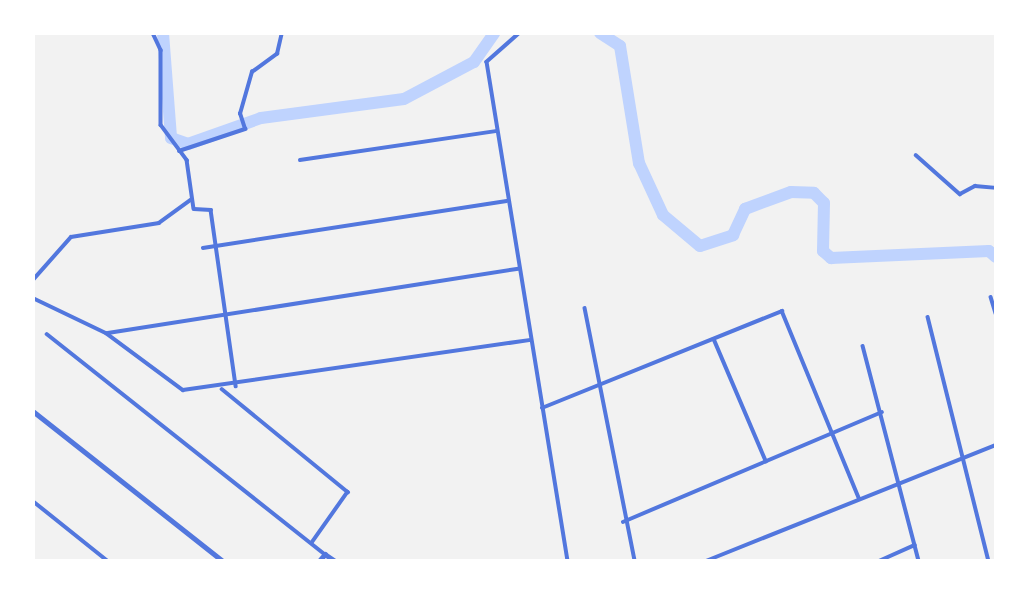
<!DOCTYPE html>
<html>
<head>
<meta charset="utf-8">
<style>
  body { margin:0 }
  #map { position:relative; width:1029px; height:594px; overflow:hidden; background:#f2f2f2; font-family:Raleway,sans-serif }
  div>[style] { position:absolute }
  .river>* { height:12px; margin:-6px; padding:0 6px; transform-origin:6px; border-radius:6px; background:#bfd3fe }
  .minor>* { height:3.5px; margin:-1.75px; padding:0 1.75px; transform-origin:1.75px; border-radius:1.75px; background:#5277de }
  .tertiary>* { height:4.5px; margin:-2.25px; padding:0 2.25px; transform-origin:2.25px; border-radius:2.25px; background:#5277de }
  span { translate:-50% -50%; white-space:nowrap; text-align:center; line-height:1.15; -webkit-text-stroke:6px #fff; paint-order:stroke }
  .frame { position:absolute; inset:0; border:35px solid #fff; pointer-events:none }
</style>
</head>
<body>
<div id="map">
  <div class="river">
    <i style="left:163px;top:33px;width:105px;rotate:85.6deg"></i>
    <i style="left:171px;top:138px;width:18px;rotate:19deg"></i>
    <i style="left:188px;top:144px;width:77px;rotate:-19.6deg"></i>
    <i style="left:261px;top:118px;width:144px;rotate:-7.6deg"></i>
    <i style="left:404px;top:99px;width:79px;rotate:-27.9deg"></i>
    <i style="left:474px;top:62px;width:35px;rotate:-55deg"></i>
    <i style="left:600px;top:33px;width:24px;rotate:33deg"></i>
    <i style="left:620px;top:46px;width:119px;rotate:80.8deg"></i>
    <i style="left:639px;top:163px;width:57px;rotate:65.2deg"></i>
    <i style="left:663px;top:215px;width:48px;rotate:40deg"></i>
    <i style="left:700px;top:246px;width:35px;rotate:-18deg"></i>
    <i style="left:733px;top:235px;width:29px;rotate:-65deg"></i>
    <i style="left:745px;top:209px;width:49px;rotate:-20.3deg"></i>
    <i style="left:791px;top:192px;width:23px;rotate:2deg"></i>
    <i style="left:814px;top:193px;width:14px;rotate:45deg"></i>
    <i style="left:824px;top:203px;width:48px;rotate:91.2deg"></i>
    <i style="left:823px;top:251px;width:11px;rotate:41deg"></i>
    <i style="left:831px;top:258px;width:158px;rotate:-2.5deg"></i>
    <i style="left:989px;top:251px;width:9px;rotate:41deg"></i>
  </div>
  <div class="minor">
    <i style="left:153px;top:33px;width:19px;rotate:65deg"></i>
    <i style="left:161px;top:50px;width:75px;rotate:90deg"></i>
    <i style="left:161px;top:125px;width:44px;rotate:53.4deg"></i>
    <i style="left:187px;top:160px;width:49px;rotate:81.9deg"></i>
    <i style="left:194px;top:209px;width:17px;rotate:3deg"></i>
    <i style="left:211px;top:210px;width:178px;rotate:81.9deg"></i>
    <i style="left:520px;top:33px;width:44px;rotate:138.7deg"></i>
    <i style="left:487px;top:62px;width:506px;rotate:80.78deg"></i>
    <i style="left:179px;top:151px;width:70px;rotate:-18.4deg"></i>
    <i style="left:245px;top:129px;width:16px;rotate:-108deg"></i>
    <i style="left:240px;top:114px;width:44px;rotate:-74.1deg"></i>
    <i style="left:252px;top:72px;width:31px;rotate:-36deg"></i>
    <i style="left:277px;top:54px;width:22px;rotate:-77deg"></i>
    <i style="left:916px;top:155px;width:59px;rotate:41.6deg"></i>
    <i style="left:960px;top:194px;width:17px;rotate:-28deg"></i>
    <i style="left:975px;top:186px;width:21px;rotate:5deg"></i>
    <i style="left:300px;top:160px;width:199px;rotate:-8.4deg"></i>
    <i style="left:203px;top:248px;width:307px;rotate:-8.8deg"></i>
    <i style="left:33px;top:280px;width:57px;rotate:-48.5deg"></i>
    <i style="left:71px;top:237px;width:89px;rotate:-9deg"></i>
    <i style="left:159px;top:223px;width:39px;rotate:-36deg"></i>
    <i style="left:991px;top:297px;width:17px;rotate:73deg"></i>
    <i style="left:33px;top:298px;width:81px;rotate:25.6deg"></i>
    <i style="left:106px;top:333px;width:96px;rotate:36.5deg"></i>
    <i style="left:183px;top:390px;width:351px;rotate:-8.2deg"></i>
    <i style="left:585px;top:308px;width:258px;rotate:78.8deg"></i>
    <i style="left:928px;top:317px;width:252px;rotate:76deg"></i>
    <i style="left:108px;top:333px;width:415px;rotate:-8.9deg"></i>
    <i style="left:47px;top:334px;width:355px;rotate:38.4deg"></i>
    <i style="left:714px;top:339px;width:133px;rotate:66.9deg"></i>
    <i style="left:863px;top:346px;width:222px;rotate:75.4deg"></i>
    <i style="left:222px;top:389px;width:163px;rotate:39.3deg"></i>
    <i style="left:348px;top:492px;width:62px;rotate:125.2deg"></i>
    <i style="left:542px;top:408px;width:259px;rotate:-22deg"></i>
    <i style="left:782px;top:311px;width:202px;rotate:67.6deg"></i>
    <i style="left:33px;top:501px;width:96px;rotate:38.7deg"></i>
    <i style="left:623px;top:522px;width:281px;rotate:-23deg"></i>
    <i style="left:706px;top:561px;width:312px;rotate:-21.8deg"></i>
    <i style="left:879px;top:561px;width:39px;rotate:-24deg"></i>
  </div>
  <div class="tertiary">
    <i style="left:33px;top:411px;width:242px;rotate:38.3deg"></i>
    <i style="left:319px;top:561px;width:9px;rotate:-49deg"></i>
    <i style="left:325px;top:554px;width:12px;rotate:35deg"></i>
  </div>
  <div class="frame"></div>
</div>
</body>
</html>
